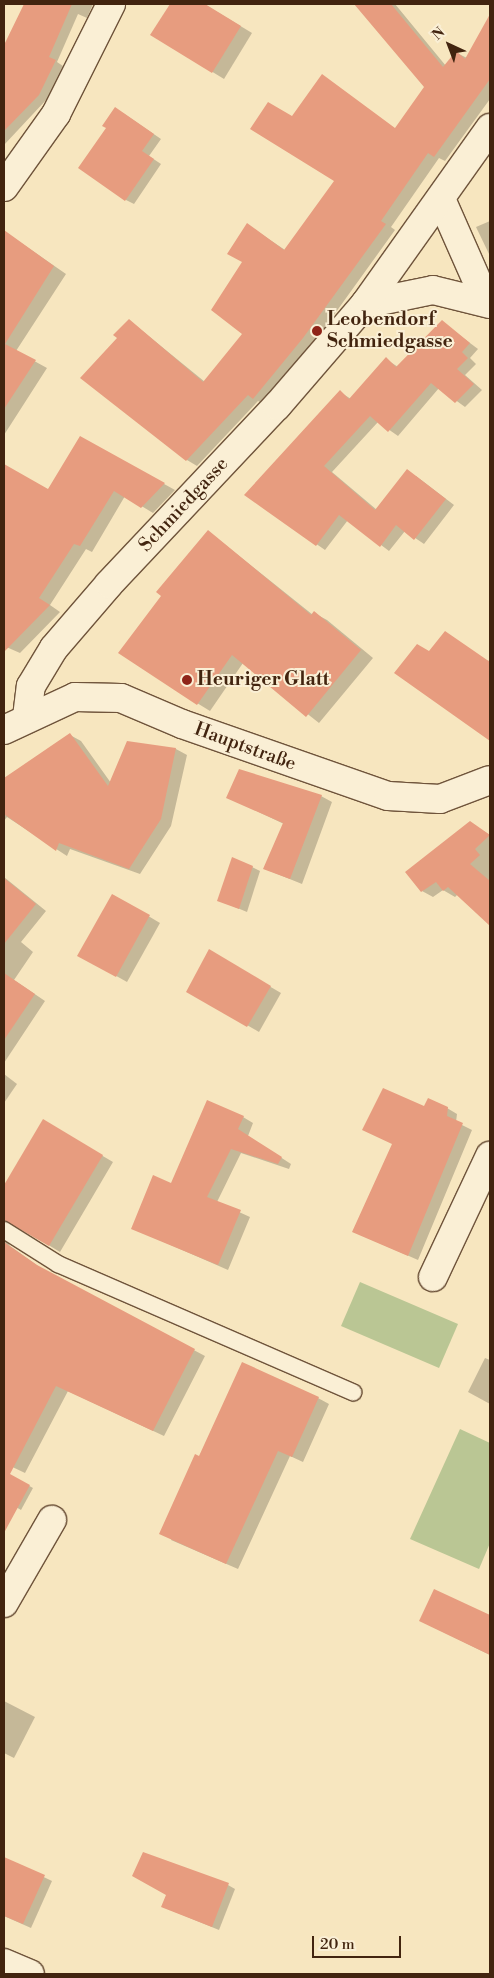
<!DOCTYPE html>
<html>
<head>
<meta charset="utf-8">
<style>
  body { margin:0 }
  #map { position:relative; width:494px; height:1978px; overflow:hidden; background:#f7e6bf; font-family:"Libre Bodoni",serif }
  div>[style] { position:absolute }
  .green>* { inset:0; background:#bac694 }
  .shadow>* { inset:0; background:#0003 }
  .building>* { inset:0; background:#e79c7f }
  .roads { filter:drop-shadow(1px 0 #6f543b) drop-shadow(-1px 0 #6f543b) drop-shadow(0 1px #6f543b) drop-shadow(0 -1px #6f543b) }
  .lane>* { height:16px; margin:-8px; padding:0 8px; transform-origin:8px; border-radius:8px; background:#faefd5 }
  .street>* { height:28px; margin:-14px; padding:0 14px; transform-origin:14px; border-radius:14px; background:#faefd5 }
  .secondary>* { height:28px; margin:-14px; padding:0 14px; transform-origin:14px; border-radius:14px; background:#faefd5 }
  .dots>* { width:14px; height:14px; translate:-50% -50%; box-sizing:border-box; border:2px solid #faefd5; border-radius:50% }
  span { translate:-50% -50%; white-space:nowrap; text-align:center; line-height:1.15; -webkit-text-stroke:4px #faefd5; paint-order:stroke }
  .poi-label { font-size:19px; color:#42240f; font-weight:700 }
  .left { translate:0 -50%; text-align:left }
  .street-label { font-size:19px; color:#42240f }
  .frame { position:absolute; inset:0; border:5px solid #42240f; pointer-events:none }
  .north { position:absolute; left:424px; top:20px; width:50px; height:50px; -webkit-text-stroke:4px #faefd5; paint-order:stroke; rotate:317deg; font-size:14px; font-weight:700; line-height:20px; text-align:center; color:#42240f }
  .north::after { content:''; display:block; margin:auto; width:18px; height:22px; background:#42240f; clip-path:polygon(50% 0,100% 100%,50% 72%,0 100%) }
  .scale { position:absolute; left:312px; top:1936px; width:89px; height:22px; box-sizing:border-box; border:2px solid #42240f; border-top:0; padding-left:6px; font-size:15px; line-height:18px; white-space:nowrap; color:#42240f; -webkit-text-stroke:4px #faefd5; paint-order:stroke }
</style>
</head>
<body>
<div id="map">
  <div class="green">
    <i style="clip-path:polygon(360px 1282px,458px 1324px,439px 1368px,341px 1326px)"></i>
    <i style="clip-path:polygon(460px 1429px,490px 1443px,490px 1543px,479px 1569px,410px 1539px)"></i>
  </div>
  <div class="shadow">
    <i style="clip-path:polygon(25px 4px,93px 4px,87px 18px,78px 14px,57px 62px,63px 66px,47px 99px,4px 145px,4px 51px)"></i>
    <i style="clip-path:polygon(171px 4px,204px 4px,252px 33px,224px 79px,152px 35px)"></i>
    <i style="clip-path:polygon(355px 4px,395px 4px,446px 66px,457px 53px,467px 58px,490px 20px,490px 99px,445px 161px,439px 158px,391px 227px,395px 230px,313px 344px,264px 404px,258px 401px,197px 466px,187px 460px,119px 338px,129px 320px,205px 382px,244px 334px,248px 225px,285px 250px,336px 181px,292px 118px,396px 129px,426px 87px)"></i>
    <i style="clip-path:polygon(123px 113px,161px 139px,149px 156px,161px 164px,134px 204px,126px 200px)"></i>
    <i style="clip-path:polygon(490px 221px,490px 256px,476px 227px)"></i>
    <i style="clip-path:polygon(4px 231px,66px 274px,16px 351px,47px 368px,4px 435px)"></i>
    <i style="clip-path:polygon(442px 322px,478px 349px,470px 358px,476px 364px,465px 375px,482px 390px,465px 407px,439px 388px,398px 436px,378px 422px,332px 472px,377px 510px,416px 476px,454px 505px,424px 544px,405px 531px,389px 551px,348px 520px,325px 550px,246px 495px,340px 392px,351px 399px,386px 359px,398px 367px)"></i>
    <i style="clip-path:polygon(81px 438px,175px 490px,153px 513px,125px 496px,92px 552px,86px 549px,50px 605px,60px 612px,20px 653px,4px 646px,4px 582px,10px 575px,4px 571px,4px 466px,48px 490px)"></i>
    <i style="clip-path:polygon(208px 531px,313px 615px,314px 613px,327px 620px,373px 658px,319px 723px,243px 663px,210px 711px,197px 703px,163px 596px)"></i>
    <i style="clip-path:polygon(430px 652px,490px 661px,490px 739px,396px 672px)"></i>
    <i style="clip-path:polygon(70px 735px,81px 741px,111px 783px,128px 743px,176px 749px,187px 755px,171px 826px,140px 874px,70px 849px,67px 856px,7px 817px,4px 821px,4px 779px)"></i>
    <i style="clip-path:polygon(321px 796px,332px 802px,302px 884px,265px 869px,284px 824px,227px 797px)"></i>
    <i style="clip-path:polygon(470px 823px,490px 835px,490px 924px,458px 894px,455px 897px,443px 890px,433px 897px,422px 891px)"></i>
    <i style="clip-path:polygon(252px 867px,260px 871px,247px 912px,218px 900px)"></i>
    <i style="clip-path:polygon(4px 877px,46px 911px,21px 942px,33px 952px,14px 980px,45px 1001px,4px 1063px)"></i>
    <i style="clip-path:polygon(113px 895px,160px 923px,127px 982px,79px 955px)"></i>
    <i style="clip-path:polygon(209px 951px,281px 993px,259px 1032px,188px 991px)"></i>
    <i style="clip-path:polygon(4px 1074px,17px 1084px,4px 1103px)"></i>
    <i style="clip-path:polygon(425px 1108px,447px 1108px,457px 1114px,456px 1122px,472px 1130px,418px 1260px,354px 1232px,393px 1144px)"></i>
    <i style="clip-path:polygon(243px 1117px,253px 1123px,248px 1136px,291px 1164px,289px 1169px,241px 1153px,217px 1202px,250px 1217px,228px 1270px,132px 1228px,172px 1184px)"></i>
    <i style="clip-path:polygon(43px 1121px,113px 1162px,60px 1252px,17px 1226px,10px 1227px,4px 1237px,10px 1246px,45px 1271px,205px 1356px,164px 1436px,68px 1391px,25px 1473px,4px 1463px,4px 1187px)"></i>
    <i style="clip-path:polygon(485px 1358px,490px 1360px,490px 1404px,468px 1392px)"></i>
    <i style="clip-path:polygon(318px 1398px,329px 1404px,303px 1462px,290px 1456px,238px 1569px,171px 1540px,200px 1458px)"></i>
    <i style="clip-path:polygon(4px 1472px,33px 1488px,21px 1510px,4px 1500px)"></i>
    <i style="clip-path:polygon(435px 1591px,490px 1616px,490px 1655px,421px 1621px)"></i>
    <i style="clip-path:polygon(4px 1701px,35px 1717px,14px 1758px,4px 1753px)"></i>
    <i style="clip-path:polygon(4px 1858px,52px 1881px,31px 1928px,4px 1916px)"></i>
    <i style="clip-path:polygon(228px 1885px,235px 1889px,219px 1930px,163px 1907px)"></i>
  </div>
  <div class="building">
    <i style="clip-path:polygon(24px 4px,72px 4px,49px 57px,56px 60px,39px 95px,4px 131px,4px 45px)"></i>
    <i style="clip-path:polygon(170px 4px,205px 4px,241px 26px,212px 73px,150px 35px)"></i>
    <i style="clip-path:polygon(354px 4px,391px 4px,443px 67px,456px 51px,465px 59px,490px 14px,490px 79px,434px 157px,428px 153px,381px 221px,386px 224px,303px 338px,253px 399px,248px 395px,186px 461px,80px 378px,117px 338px,113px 335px,129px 319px,203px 382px,242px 334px,211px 310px,242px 262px,227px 254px,247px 223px,284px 250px,334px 181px,250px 129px,268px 102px,292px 116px,322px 74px,395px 128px,424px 87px)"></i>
    <i style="clip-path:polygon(115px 107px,154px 134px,142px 151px,154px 159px,125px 201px,78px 168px,106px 128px,102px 126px)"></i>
    <i style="clip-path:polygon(4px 230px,54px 266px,5px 344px,36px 360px,4px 409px)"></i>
    <i style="clip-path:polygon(442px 320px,470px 343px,462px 352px,468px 358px,457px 369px,474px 384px,455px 403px,431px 383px,388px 432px,370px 416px,324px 466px,375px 510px,407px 469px,446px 499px,414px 540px,396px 525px,380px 547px,339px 515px,316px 546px,244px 495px,340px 390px,349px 399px,386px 357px,396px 367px)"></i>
    <i style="clip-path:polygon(80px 436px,165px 483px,141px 508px,114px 491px,80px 546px,74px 544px,39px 598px,50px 605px,4px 652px,4px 464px,48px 489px)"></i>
    <i style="clip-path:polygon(208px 530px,311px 615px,314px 611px,361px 650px,306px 717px,232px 655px,197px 705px,118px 653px,161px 596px,156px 592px)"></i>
    <i style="clip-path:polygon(445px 631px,490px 662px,490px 741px,394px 673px,417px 644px,429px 651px)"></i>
    <i style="clip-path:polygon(70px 733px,108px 786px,127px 741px,176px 748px,161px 819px,129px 869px,59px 843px,56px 851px,4px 814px,4px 778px)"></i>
    <i style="clip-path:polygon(239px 769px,322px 795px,290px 879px,263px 869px,283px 823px,226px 798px)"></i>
    <i style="clip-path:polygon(470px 821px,490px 835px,475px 849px,480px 855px,470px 864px,490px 881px,490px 926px,448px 887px,443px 891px,436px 882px,421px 892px,405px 872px)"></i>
    <i style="clip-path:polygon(232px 857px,253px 866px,239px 909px,217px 901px)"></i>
    <i style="clip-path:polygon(4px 878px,36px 904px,4px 944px)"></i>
    <i style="clip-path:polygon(112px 894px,150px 915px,116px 977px,77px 956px)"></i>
    <i style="clip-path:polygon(209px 949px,271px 986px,247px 1027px,186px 992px)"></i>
    <i style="clip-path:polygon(4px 973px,35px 994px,4px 1040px)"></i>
    <i style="clip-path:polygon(383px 1088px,424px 1106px,428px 1098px,448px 1107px,447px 1116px,463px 1123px,408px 1256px,352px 1232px,392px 1144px,362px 1130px)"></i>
    <i style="clip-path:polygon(207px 1100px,244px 1116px,238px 1129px,282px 1157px,278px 1164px,231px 1149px,207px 1197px,241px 1210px,218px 1265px,131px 1229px,153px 1175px,171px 1183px)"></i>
    <i style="clip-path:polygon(43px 1119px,103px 1155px,49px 1246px,4px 1220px,4px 1185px)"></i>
    <i style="clip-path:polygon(4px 1242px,37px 1265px,195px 1349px,153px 1431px,56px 1386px,10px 1474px,30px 1485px,4px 1533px)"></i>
    <i style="clip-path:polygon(242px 1362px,319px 1397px,292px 1457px,278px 1451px,226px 1564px,159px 1534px,195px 1454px,199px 1456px)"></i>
    <i style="clip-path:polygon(434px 1589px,490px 1615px,490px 1655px,419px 1621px)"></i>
    <i style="clip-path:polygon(143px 1852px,229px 1883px,212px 1927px,161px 1907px,166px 1895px,132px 1876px)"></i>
    <i style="clip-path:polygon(4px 1857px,45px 1875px,23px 1924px,4px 1916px)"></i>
  </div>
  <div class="roads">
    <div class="lane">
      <i style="left:4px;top:1230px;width:64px;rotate:32.2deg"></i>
      <i style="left:58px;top:1264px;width:322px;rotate:23.5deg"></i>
    </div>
    <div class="street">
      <i style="left:4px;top:187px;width:90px;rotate:-54.5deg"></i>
      <i style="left:56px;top:114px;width:123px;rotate:-63.4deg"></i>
      <i style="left:441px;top:199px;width:111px;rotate:66.2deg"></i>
      <i style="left:365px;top:304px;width:69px;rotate:-11.6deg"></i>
      <i style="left:433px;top:290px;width:59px;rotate:13.8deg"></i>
      <i style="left:27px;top:717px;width:31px;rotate:-83deg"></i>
      <i style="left:31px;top:686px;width:44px;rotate:-58.8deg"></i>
      <i style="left:54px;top:648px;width:84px;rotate:-49.3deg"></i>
      <i style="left:109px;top:584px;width:245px;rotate:-46.7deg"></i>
      <i style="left:277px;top:406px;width:135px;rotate:-49.2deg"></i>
      <i style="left:365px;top:304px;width:216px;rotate:-54.6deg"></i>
      <i style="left:433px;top:1277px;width:134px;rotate:-64.8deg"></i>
      <i style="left:4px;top:1603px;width:96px;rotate:-60deg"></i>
      <i style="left:4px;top:1963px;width:28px;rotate:23deg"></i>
    </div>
    <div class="secondary">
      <i style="left:4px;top:730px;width:78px;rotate:-24.9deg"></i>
      <i style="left:75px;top:697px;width:46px;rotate:1.2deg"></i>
      <i style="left:121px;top:698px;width:66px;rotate:23.1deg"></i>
      <i style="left:182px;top:724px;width:218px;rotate:19.3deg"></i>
      <i style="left:388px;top:796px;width:52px;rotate:3.3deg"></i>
      <i style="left:440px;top:799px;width:53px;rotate:-20.8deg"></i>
    </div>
  </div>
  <div class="dots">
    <i style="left:317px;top:331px;background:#8f2418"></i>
    <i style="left:187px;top:680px;background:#8f2418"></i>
  </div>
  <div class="poi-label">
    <span class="left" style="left:327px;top:331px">Leobendorf<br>Schmiedgasse</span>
    <span class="left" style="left:197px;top:680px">Heuriger Glatt</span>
  </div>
  <div class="street-label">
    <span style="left:184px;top:505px;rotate:-47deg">Schmiedgasse</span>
    <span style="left:245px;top:747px;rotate:20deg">Hauptstraße</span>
  </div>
  <div class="frame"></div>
  <div class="north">N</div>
  <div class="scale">20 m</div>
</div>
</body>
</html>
